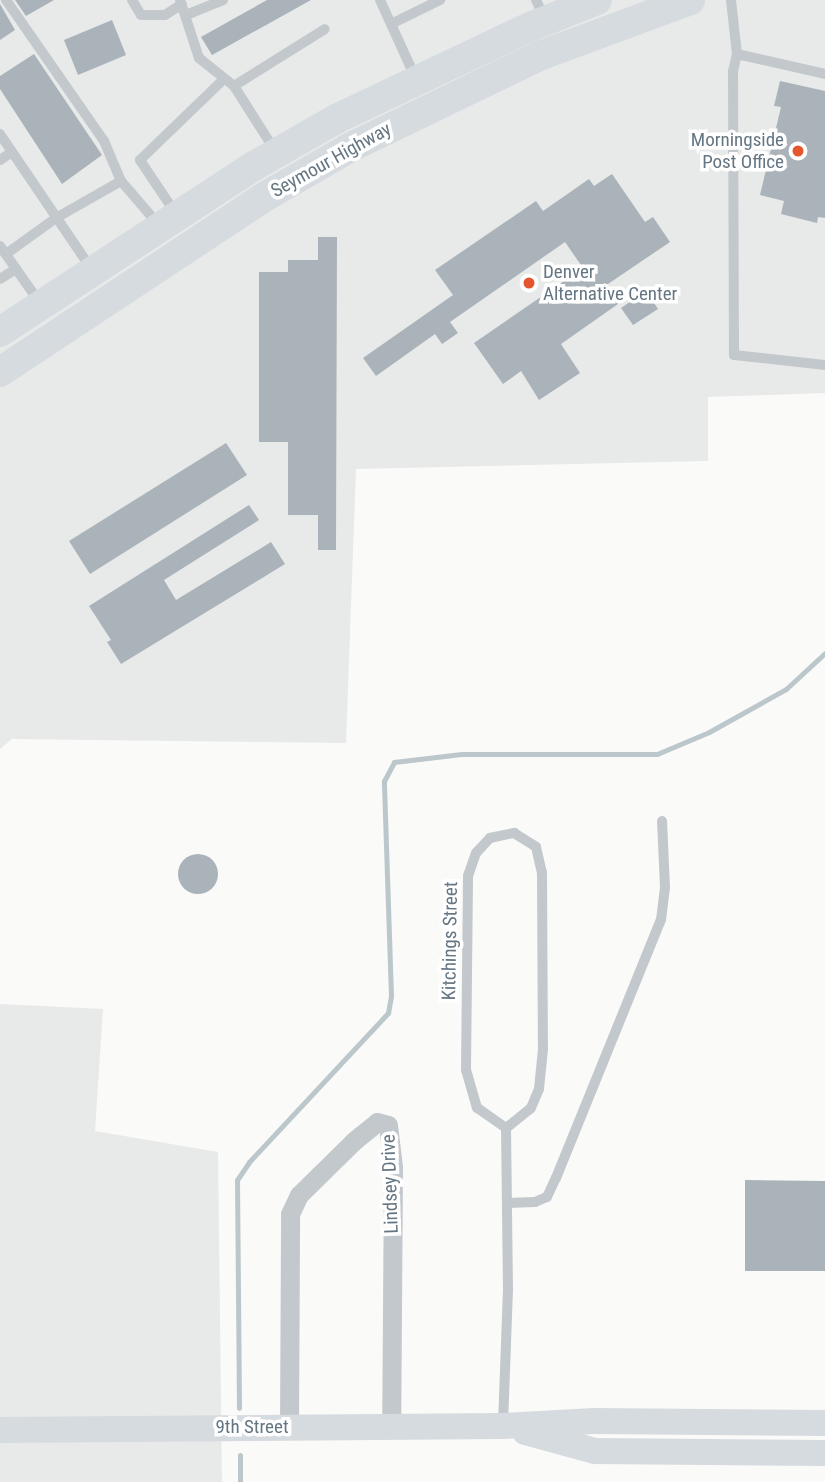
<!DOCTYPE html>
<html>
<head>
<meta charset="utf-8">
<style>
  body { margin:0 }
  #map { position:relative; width:825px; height:1482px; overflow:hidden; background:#fafaf8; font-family:"Roboto Condensed",sans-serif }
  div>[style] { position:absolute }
  .built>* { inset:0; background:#e8e9e9 }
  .stream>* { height:5px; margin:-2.5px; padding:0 2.5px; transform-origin:2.5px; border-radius:2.5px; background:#bbc7cb }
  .building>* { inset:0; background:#aab3b9 }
  .round { border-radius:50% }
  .lane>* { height:10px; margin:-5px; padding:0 5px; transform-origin:5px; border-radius:5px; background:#c3c8cc }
  .street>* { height:19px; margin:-9.5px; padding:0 9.5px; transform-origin:9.5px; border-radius:9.5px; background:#c3c8cc }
  .secondary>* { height:26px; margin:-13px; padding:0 13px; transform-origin:13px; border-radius:13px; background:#d6dbdf }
  .primary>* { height:30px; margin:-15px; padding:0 15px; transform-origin:15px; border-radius:15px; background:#d6dbdf }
  .dots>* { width:19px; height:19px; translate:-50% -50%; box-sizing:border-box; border:4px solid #fff; border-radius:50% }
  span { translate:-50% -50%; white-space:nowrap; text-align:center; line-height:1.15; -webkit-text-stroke:7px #fff; paint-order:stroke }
  .poi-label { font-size:19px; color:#657683 }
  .right { translate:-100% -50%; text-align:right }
  .left { translate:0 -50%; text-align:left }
  .street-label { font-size:19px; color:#657683 }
</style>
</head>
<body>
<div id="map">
  <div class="built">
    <i style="clip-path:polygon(0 0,825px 0,825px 393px,708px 397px,708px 461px,356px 469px,346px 743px,12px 739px,0 749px)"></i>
    <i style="clip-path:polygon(0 1004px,103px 1009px,95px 1131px,218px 1152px,222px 1482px,0 1482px)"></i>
  </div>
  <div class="stream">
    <i style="left:239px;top:1408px;width:228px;rotate:-90.5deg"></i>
    <i style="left:237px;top:1180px;width:22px;rotate:-56deg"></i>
    <i style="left:249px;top:1162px;width:204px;rotate:-47deg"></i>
    <i style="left:388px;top:1013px;width:17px;rotate:-80deg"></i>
    <i style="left:391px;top:996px;width:215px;rotate:-91.9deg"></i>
    <i style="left:384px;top:781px;width:21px;rotate:-62deg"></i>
    <i style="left:394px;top:762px;width:68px;rotate:-6.7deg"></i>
    <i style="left:462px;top:754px;width:195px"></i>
    <i style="left:657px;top:754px;width:56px;rotate:-22.9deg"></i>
    <i style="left:709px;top:732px;width:88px;rotate:-29.2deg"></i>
    <i style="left:786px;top:689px;width:53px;rotate:-42.7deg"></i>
    <i style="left:240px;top:1455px;width:27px;rotate:90deg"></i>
  </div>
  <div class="building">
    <i style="clip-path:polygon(15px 0,54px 0,26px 16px)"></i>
    <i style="clip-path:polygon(267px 0,311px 0,212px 55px,201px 37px)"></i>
    <i style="clip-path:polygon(0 4px,15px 30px,0 40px)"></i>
    <i style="clip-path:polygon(112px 20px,126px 55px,78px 75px,64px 40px)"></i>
    <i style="clip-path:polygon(34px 54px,102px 155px,62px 184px,0 89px,0 76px)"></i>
    <i style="clip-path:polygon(780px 81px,825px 91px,825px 218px,818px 217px,817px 223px,781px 214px,784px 201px,760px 195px,781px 107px,774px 106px)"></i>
    <i style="clip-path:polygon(612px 174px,645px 222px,653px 217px,670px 242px,605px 286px,618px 304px,561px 344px,580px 373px,539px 400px,521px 371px,503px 384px,474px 343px,583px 268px,565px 242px,450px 322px,458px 333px,442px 344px,435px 334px,376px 376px,363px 358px,453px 295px,435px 270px,536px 201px,543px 211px,589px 179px,594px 186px)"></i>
    <i style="clip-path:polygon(318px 237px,337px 237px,336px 550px,318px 550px,318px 515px,288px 515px,288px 442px,259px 442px,259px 272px,288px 272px,288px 260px,318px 260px)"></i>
    <i style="clip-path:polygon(646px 291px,658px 309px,633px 325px,621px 308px)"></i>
    <i style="clip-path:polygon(226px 443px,247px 475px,90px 574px,69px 541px)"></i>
    <i style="clip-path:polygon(249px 505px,259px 520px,164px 580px,176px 600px,271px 542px,285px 564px,121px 664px,107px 642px,111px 640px,89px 606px)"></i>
    <i class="round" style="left:178px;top:854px;width:40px;height:40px"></i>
    <i style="clip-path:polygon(745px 1180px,825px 1181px,825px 1271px,745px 1271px)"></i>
  </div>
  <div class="lane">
    <i style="left:6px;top:0;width:172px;rotate:55.2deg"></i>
    <i style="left:104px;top:141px;width:43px;rotate:67deg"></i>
    <i style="left:132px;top:0;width:17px;rotate:59deg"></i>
    <i style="left:141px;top:15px;width:24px"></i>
    <i style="left:165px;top:15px;width:20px;rotate:-33deg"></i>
    <i style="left:180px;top:0;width:61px;rotate:71.9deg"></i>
    <i style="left:199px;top:58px;width:45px;rotate:38.7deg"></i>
    <i style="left:234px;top:86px;width:75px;rotate:57.6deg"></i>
    <i style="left:380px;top:0;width:87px;rotate:65.5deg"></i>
    <i style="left:536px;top:0;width:19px;rotate:65deg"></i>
    <i style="left:731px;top:0;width:54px;rotate:83.7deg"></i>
    <i style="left:737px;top:54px;width:17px;rotate:103deg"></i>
    <i style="left:733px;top:71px;width:284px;rotate:89.8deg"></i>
    <i style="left:734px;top:355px;width:92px;rotate:6.3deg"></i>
    <i style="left:186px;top:15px;width:40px;rotate:-22deg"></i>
    <i style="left:391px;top:24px;width:55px;rotate:-26.1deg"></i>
    <i style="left:737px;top:54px;width:90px;rotate:12.8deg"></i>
    <i style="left:234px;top:86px;width:107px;rotate:-32.1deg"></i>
    <i style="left:0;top:134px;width:164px;rotate:55.9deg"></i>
    <i style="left:0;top:160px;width:14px;rotate:-34deg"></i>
    <i style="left:176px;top:214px;width:65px;rotate:-123.7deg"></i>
    <i style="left:140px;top:160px;width:117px;rotate:-44deg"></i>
    <i style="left:0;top:246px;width:70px;rotate:54.9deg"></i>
    <i style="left:6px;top:254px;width:62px;rotate:-35.8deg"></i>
    <i style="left:56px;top:218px;width:75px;rotate:-29.6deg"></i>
    <i style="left:121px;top:181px;width:58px;rotate:49.2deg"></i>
    <i style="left:0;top:279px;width:19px;rotate:-32deg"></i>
    <i style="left:514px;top:833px;width:26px;rotate:32deg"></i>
    <i style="left:536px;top:847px;width:26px;rotate:77deg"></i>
    <i style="left:542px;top:872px;width:177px;rotate:89.7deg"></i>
    <i style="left:543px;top:1049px;width:40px;rotate:95.7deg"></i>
    <i style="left:539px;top:1089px;width:21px;rotate:113deg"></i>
    <i style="left:531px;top:1108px;width:32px;rotate:141deg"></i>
    <i style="left:506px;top:1128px;width:35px;rotate:-145deg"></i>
    <i style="left:477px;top:1108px;width:40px;rotate:-106deg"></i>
    <i style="left:466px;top:1070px;width:194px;rotate:-89.4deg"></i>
    <i style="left:468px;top:876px;width:24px;rotate:-71deg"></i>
    <i style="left:476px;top:853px;width:21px;rotate:-47deg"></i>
    <i style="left:490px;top:838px;width:25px;rotate:-12deg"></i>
    <i style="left:507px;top:1203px;width:28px;rotate:-2deg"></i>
    <i style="left:535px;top:1202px;width:13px;rotate:-23deg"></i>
    <i style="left:547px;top:1197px;width:21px;rotate:-65deg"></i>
    <i style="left:556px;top:1178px;width:279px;rotate:-67.9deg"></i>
    <i style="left:661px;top:920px;width:33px;rotate:-83deg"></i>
    <i style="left:665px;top:887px;width:66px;rotate:-92.6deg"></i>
    <i style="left:503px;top:1425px;width:134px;rotate:-87.9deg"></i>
    <i style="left:508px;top:1291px;width:163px;rotate:-90.7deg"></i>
  </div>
  <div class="street">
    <i style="left:289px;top:1427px;width:213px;rotate:-89.7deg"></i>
    <i style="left:290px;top:1214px;width:21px;rotate:-65deg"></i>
    <i style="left:299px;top:1195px;width:78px;rotate:-44.5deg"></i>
    <i style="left:355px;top:1140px;width:28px;rotate:-39deg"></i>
    <i style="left:377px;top:1122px;width:11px;rotate:15deg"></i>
    <i style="left:388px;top:1125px;width:42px;rotate:83.2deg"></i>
    <i style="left:393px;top:1167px;width:260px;rotate:90.4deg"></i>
  </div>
  <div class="secondary">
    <i style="left:0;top:1430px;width:503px;rotate:-0.46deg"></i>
    <i style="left:503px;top:1426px;width:91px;rotate:-3.1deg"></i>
    <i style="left:594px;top:1421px;width:231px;rotate:0.5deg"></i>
    <i style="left:525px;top:1432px;width:73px;rotate:15.2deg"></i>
    <i style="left:595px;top:1451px;width:230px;rotate:0.5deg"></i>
  </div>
  <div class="primary">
    <i style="left:0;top:332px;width:303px;rotate:-33.2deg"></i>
    <i style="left:254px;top:166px;width:95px;rotate:-29.8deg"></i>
    <i style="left:336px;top:119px;width:215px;rotate:-25.4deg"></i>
    <i style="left:530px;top:27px;width:72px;rotate:-21.9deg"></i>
    <i style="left:0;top:372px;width:319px;rotate:-33.5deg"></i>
    <i style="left:266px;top:196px;width:96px;rotate:-30deg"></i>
    <i style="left:349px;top:148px;width:211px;rotate:-25.8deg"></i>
    <i style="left:539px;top:56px;width:161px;rotate:-20.3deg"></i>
  </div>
  <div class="dots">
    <i style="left:798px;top:151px;background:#e4572e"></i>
    <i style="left:529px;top:283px;background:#e4572e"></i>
  </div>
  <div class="poi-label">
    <span class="right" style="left:784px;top:151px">Morningside<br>Post Office</span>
    <span class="left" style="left:543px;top:283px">Denver<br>Alternative Center</span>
  </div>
  <div class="street-label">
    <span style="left:331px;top:160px;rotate:-29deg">Seymour Highway</span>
    <span style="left:450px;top:941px;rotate:-89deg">Kitchings Street</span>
    <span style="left:390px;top:1184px;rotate:-92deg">Lindsey Drive</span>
    <span style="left:252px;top:1427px">9th Street</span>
  </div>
</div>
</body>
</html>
